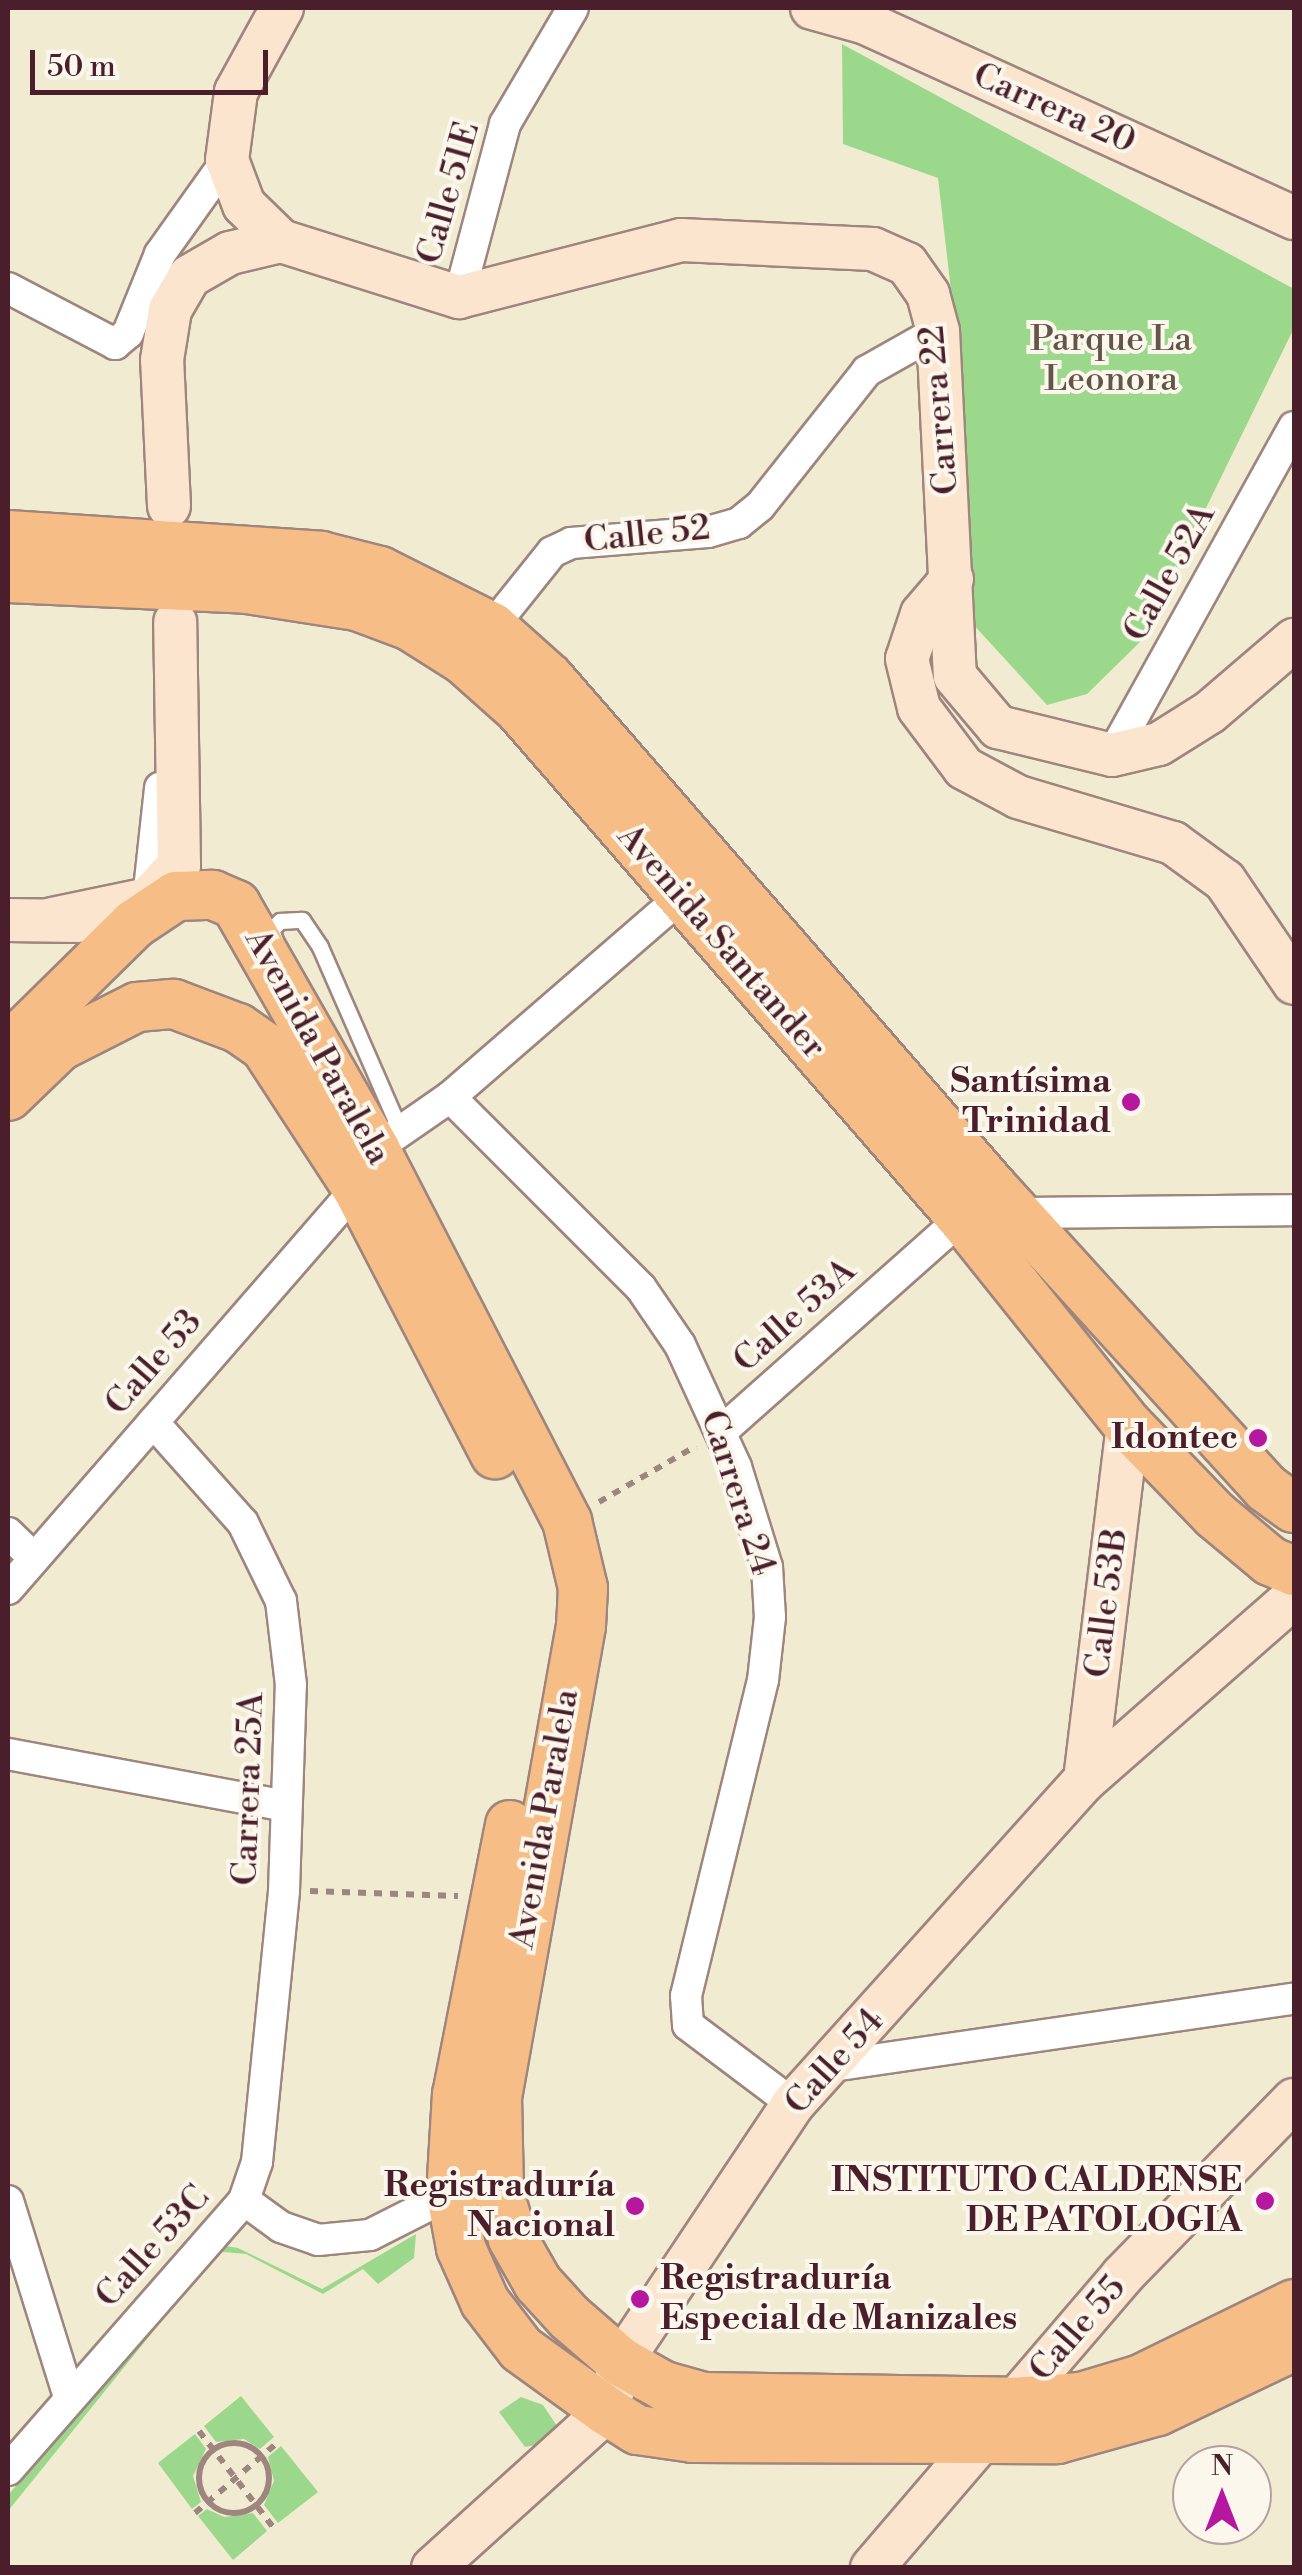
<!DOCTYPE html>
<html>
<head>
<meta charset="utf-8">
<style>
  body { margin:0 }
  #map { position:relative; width:1302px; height:2575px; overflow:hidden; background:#f1ebd2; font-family:"Libre Bodoni",serif }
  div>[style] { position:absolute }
  .green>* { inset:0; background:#9cd88c }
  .path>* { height:6px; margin-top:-3px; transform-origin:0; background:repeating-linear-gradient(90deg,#9e857e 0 8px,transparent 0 16px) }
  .path>.ring { margin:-3px; padding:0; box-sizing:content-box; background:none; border:6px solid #9e857e; border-radius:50% }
  .roads { filter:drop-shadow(2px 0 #9e857e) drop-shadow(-2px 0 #9e857e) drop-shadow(0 2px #9e857e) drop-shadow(0 -2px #9e857e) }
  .lane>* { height:15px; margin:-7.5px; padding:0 7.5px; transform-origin:7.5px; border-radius:7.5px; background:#fff }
  .street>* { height:30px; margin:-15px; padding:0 15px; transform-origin:15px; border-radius:15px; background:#fff }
  .secondary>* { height:42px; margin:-21px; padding:0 21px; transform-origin:21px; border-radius:21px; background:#fbe5cf }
  .primary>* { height:48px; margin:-24px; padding:0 24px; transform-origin:24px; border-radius:24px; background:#f6be86 }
  .dots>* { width:28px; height:28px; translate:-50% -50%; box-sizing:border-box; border:5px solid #fbf7ec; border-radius:50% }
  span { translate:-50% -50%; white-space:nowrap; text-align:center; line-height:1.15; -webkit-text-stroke:8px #fbf7ec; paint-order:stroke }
  .street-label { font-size:35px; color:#4a1f2b }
  .park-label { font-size:35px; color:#635648 }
  .poi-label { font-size:35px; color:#4a1f2b; font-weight:700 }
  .right { translate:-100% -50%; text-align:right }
  .left { translate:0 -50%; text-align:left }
  .frame { position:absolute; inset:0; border:10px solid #4a1f2b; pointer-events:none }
  .north { position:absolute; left:1172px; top:2445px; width:100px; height:100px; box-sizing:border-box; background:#fbf7ec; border:2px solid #b4a19f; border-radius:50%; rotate:0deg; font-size:28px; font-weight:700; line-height:40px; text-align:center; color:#4a1f2b }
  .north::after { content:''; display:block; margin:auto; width:35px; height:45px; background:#b5179e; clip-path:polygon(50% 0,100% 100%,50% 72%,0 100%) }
  .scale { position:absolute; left:30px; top:50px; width:238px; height:45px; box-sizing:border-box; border:5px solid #4a1f2b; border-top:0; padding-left:12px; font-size:30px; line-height:35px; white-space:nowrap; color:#4a1f2b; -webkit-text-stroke:8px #fbf7ec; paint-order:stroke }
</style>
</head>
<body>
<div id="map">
  <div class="green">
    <i style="clip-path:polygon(842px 44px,1294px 289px,1294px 328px,1141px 641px,1087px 694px,1047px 705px,960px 610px,964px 403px,938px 178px,843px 144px)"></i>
    <i style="clip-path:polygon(416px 2234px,414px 2258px,378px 2284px,363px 2269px,323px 2294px,246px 2254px,223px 2252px,211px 2259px,226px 2246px,238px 2248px,322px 2289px)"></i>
    <i style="clip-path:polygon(172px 2308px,8px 2511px,8px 2495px)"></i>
    <i style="clip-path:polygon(241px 2396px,274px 2437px,260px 2449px,244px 2439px,216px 2442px,204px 2426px)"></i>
    <i style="clip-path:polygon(521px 2397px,543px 2405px,559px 2429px,557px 2441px,525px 2447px,499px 2412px)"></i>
    <i style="clip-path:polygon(195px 2434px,206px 2449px,193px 2476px,201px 2502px,192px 2509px,158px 2463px)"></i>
    <i style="clip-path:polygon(281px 2446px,318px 2492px,278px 2523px,264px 2505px,274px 2481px,268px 2457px)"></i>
    <i style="clip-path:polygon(207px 2509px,224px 2517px,253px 2513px,267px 2531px,233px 2560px,198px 2516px)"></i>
  </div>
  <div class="path">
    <i style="left:599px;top:1502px;width:112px;rotate:-30deg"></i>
    <i style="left:310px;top:1891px;width:148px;rotate:1.9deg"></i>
    <i style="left:199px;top:2431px;width:121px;rotate:52.4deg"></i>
    <i class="ring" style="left:199px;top:2443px;width:64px;height:64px"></i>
    <i style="left:195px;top:2513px;width:109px;rotate:-40.5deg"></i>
  </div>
  <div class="roads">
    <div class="lane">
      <i style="left:275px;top:940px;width:11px;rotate:-112deg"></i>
      <i style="left:271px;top:930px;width:13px;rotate:-45deg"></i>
      <i style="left:280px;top:921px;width:22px;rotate:-3deg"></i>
      <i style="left:302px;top:920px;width:32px;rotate:56deg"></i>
      <i style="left:320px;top:947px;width:200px;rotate:66.4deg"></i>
    </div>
    <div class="street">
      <i style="left:8px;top:288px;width:121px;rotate:27.6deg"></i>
      <i style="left:115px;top:344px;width:17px;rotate:-40deg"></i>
      <i style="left:128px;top:333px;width:85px;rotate:-67.9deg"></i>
      <i style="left:160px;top:254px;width:115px;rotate:-54.5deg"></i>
      <i style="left:459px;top:297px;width:179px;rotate:-75.1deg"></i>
      <i style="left:505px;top:124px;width:134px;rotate:-59.6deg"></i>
      <i style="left:492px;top:627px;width:96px;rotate:-51.3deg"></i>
      <i style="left:552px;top:552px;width:21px;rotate:-25deg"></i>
      <i style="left:571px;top:543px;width:137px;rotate:-4.6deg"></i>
      <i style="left:708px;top:532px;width:32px;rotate:-16deg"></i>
      <i style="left:739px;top:523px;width:27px;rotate:-39deg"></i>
      <i style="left:760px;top:506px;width:172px;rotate:-51.6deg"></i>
      <i style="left:867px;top:371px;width:81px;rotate:-29.4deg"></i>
      <i style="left:1112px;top:755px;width:375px;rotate:-61deg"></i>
      <i style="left:148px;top:899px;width:112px;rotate:-83.8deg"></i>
      <i style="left:450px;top:1097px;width:270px;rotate:45deg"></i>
      <i style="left:641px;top:1288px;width:69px;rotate:55.6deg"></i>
      <i style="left:680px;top:1345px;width:134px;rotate:65.3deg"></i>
      <i style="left:736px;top:1467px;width:105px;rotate:72.8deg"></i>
      <i style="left:767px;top:1567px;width:50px;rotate:86.6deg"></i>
      <i style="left:770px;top:1617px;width:63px;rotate:96.3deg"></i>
      <i style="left:763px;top:1680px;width:325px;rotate:103.7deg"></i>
      <i style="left:686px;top:1996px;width:29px;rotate:86deg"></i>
      <i style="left:688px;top:2025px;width:131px;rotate:37deg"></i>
      <i style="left:375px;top:1149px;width:91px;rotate:-34.7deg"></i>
      <i style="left:450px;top:1097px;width:306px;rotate:-40.9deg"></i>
      <i style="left:1015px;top:1213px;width:279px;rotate:-0.6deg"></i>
      <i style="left:723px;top:1430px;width:319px;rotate:-41.6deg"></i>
      <i style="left:8px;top:1533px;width:32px;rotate:44deg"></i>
      <i style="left:8px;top:1589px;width:532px;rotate:-48.97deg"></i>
      <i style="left:8px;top:1754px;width:283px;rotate:10.6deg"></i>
      <i style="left:832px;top:2066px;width:467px;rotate:-8.3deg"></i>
      <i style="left:244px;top:2200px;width:46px;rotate:36.1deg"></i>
      <i style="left:281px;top:2227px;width:39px;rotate:19deg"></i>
      <i style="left:318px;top:2240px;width:52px;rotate:-5.5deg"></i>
      <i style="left:370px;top:2235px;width:91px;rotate:-26.8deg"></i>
      <i style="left:8px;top:2201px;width:205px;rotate:72.7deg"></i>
      <i style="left:8px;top:2470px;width:359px;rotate:-48.8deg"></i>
      <i style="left:244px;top:2200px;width:40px;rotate:-71.1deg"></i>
      <i style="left:257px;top:2162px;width:272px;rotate:-84.3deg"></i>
      <i style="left:284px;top:1891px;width:206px;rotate:-88.1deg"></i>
      <i style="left:291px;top:1685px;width:85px;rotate:-96.8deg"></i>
      <i style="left:281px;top:1601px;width:87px;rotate:-116deg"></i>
      <i style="left:243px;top:1523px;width:135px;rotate:-131.7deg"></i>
    </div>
    <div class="secondary">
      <i style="left:282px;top:8px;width:96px;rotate:118.7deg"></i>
      <i style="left:236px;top:92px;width:69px;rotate:97.5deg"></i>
      <i style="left:227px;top:160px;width:48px;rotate:69.3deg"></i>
      <i style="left:244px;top:205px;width:52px;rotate:44.2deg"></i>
      <i style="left:281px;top:241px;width:187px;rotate:17.5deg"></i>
      <i style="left:459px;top:297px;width:229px;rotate:-14.4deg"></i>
      <i style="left:681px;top:240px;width:192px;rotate:2.7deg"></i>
      <i style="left:873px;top:249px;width:37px;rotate:24deg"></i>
      <i style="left:907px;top:264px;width:37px;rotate:55deg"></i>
      <i style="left:928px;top:294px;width:38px;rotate:75deg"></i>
      <i style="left:938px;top:331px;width:345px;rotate:87.2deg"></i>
      <i style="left:955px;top:676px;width:67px;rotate:49.9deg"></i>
      <i style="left:998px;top:727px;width:117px;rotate:13.8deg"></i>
      <i style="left:1112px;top:755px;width:48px;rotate:-13.2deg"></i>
      <i style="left:1159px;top:744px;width:60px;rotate:-32.1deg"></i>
      <i style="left:1210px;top:712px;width:111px;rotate:-40.6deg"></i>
      <i style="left:812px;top:8px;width:56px;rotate:15.5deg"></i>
      <i style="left:866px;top:23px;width:470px;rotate:24.5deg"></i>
      <i style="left:169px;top:506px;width:146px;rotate:-92.7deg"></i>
      <i style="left:162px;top:360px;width:51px;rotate:-80.9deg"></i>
      <i style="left:170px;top:310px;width:39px;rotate:-60deg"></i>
      <i style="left:190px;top:276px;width:46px;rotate:-29.9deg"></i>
      <i style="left:230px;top:253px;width:52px;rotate:-13.2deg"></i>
      <i style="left:952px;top:579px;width:46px;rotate:130.6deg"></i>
      <i style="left:922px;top:614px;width:47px;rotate:108.4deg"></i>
      <i style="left:907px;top:659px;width:50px;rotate:76.2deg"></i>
      <i style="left:919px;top:708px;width:75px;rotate:53.1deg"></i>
      <i style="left:964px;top:768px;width:61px;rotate:28.2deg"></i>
      <i style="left:1018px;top:797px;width:162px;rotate:16.5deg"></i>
      <i style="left:1173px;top:843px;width:64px;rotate:36.2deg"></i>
      <i style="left:1225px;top:881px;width:123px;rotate:55.9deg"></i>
      <i style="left:52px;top:919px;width:98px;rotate:-11.8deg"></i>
      <i style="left:148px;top:899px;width:46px;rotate:-47.6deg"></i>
      <i style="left:179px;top:865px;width:243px;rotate:-90.9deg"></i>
      <i style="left:8px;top:920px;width:71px;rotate:0.8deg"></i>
      <i style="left:1085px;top:1780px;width:358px;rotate:-83.1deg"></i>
      <i style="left:433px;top:2568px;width:234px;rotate:-42.1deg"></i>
      <i style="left:607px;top:2411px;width:51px;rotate:-74.1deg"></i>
      <i style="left:621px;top:2362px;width:310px;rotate:-56.3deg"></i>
      <i style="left:793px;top:2104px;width:436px;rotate:-48deg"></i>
      <i style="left:1085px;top:1780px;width:278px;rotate:-41.2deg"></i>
      <i style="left:872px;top:2568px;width:384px;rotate:-49.4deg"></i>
      <i style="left:1122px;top:2276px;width:246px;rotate:-45.7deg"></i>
    </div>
    <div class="primary">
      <i style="left:8px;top:535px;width:314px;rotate:3.8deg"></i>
      <i style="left:321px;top:556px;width:61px;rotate:14.3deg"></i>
      <i style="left:380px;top:571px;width:125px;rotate:26.6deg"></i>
      <i style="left:492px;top:627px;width:76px;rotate:41.8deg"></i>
      <i style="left:549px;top:678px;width:679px;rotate:48.94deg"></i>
      <i style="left:995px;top:1190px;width:403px;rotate:47.7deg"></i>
      <i style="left:1266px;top:1488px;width:34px;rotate:36deg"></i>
      <i style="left:8px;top:578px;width:239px;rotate:2.6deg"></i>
      <i style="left:247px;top:589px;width:111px;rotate:8.8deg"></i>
      <i style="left:357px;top:606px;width:57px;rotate:20.7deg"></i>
      <i style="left:410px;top:626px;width:64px;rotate:32.2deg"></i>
      <i style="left:464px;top:660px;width:74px;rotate:41.7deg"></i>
      <i style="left:519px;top:709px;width:675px;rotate:48.97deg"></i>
      <i style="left:962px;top:1218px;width:265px;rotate:51.3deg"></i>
      <i style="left:1128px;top:1425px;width:125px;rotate:46deg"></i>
      <i style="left:1215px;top:1515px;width:72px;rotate:39.9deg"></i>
      <i style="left:1270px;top:1561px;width:26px;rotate:23deg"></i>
      <i style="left:8px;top:1048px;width:177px;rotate:-44.5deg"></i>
      <i style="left:134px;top:924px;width:50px;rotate:-33.7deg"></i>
      <i style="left:176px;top:896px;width:37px;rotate:-2deg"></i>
      <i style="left:213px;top:895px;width:25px;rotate:23deg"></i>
      <i style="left:236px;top:905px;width:281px;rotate:60.3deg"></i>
      <i style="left:375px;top:1149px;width:419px;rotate:62.7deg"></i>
      <i style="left:567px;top:1521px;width:69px;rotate:76.6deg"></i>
      <i style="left:583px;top:1588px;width:38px;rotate:93deg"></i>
      <i style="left:581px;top:1626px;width:477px;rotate:100.1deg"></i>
      <i style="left:497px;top:2096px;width:97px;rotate:88.8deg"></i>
      <i style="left:499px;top:2193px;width:48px;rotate:73.1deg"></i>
      <i style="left:513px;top:2239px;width:51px;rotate:60.4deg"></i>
      <i style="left:538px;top:2283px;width:46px;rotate:47.6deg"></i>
      <i style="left:569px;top:2317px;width:69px;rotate:40.9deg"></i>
      <i style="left:621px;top:2362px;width:49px;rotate:29.2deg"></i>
      <i style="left:664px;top:2386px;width:41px;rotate:15.4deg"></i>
      <i style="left:704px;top:2397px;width:310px;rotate:0.9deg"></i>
      <i style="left:1014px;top:2402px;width:67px;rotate:-4.3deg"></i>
      <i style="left:1081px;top:2397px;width:63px;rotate:-16.7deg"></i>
      <i style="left:1141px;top:2379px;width:170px;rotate:-26.1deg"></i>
      <i style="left:8px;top:1096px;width:72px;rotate:-43.9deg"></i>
      <i style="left:60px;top:1046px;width:86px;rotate:-26.9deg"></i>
      <i style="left:137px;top:1007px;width:37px;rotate:-5deg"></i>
      <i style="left:174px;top:1004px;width:68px;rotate:20.6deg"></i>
      <i style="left:238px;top:1028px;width:33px;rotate:35deg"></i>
      <i style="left:265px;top:1047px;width:168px;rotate:56.9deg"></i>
      <i style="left:357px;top:1188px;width:300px;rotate:62.6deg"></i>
      <i style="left:510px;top:1825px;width:274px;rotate:101.1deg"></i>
      <i style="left:457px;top:2094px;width:100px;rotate:93.4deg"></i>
      <i style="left:451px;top:2194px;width:55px;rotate:79.5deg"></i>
      <i style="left:461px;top:2248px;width:59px;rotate:66deg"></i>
      <i style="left:485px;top:2302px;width:59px;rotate:52.5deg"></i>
      <i style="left:521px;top:2349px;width:106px;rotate:35.8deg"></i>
      <i style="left:607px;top:2411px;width:36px;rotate:32deg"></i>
      <i style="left:638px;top:2430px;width:56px;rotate:8.3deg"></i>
      <i style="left:693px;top:2438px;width:364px;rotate:0.2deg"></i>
      <i style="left:1057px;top:2439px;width:105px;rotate:-15.5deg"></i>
      <i style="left:1158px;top:2411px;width:151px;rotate:-25.5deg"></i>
    </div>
  </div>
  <div class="dots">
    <i style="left:1131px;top:1102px;background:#b5179e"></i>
    <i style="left:1258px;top:1438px;background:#b5179e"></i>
    <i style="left:1265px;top:2201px;background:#b5179e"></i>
    <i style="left:635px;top:2206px;background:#b5179e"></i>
    <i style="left:640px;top:2299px;background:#b5179e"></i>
  </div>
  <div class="street-label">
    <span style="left:1054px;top:109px;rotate:24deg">Carrera 20</span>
    <span style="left:449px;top:193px;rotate:-74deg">Calle 51E</span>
    <span style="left:940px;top:410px;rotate:-95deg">Carrera 22</span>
    <span style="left:647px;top:535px;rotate:-6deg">Calle 52</span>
    <span style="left:1170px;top:573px;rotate:-61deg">Calle 52A</span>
    <span style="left:721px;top:942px;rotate:49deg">Avenida Santander</span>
    <span style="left:317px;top:1047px;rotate:61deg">Avenida Paralela</span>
    <span style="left:795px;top:1316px;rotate:-42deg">Calle 53A</span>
    <span style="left:154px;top:1363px;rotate:-49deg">Calle 53</span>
    <span style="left:737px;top:1493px;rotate:72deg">Carrera 24</span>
    <span style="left:1107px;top:1603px;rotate:-83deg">Calle 53B</span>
    <span style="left:249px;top:1789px;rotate:-88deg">Carrera 25A</span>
    <span style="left:545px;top:1819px;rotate:-80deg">Avenida Paralela</span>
    <span style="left:835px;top:2062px;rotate:-48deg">Calle 54</span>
    <span style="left:153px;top:2247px;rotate:-48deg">Calle 53C</span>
    <span style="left:1078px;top:2329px;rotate:-49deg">Calle 55</span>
  </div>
  <div class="park-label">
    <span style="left:1111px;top:360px">Parque La<br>Leonora</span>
  </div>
  <div class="poi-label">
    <span class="right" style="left:1111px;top:1102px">Santísima<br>Trinidad</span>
    <span class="right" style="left:1238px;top:1438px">Idontec</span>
    <span class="right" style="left:1242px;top:2201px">INSTITUTO CALDENSE<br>DE PATOLOGIA</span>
    <span class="right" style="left:615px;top:2206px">Registraduría<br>Nacional</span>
    <span class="left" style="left:660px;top:2299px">Registraduría<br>Especial de Manizales</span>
  </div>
  <div class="frame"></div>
  <div class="north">N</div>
  <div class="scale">50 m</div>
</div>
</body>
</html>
